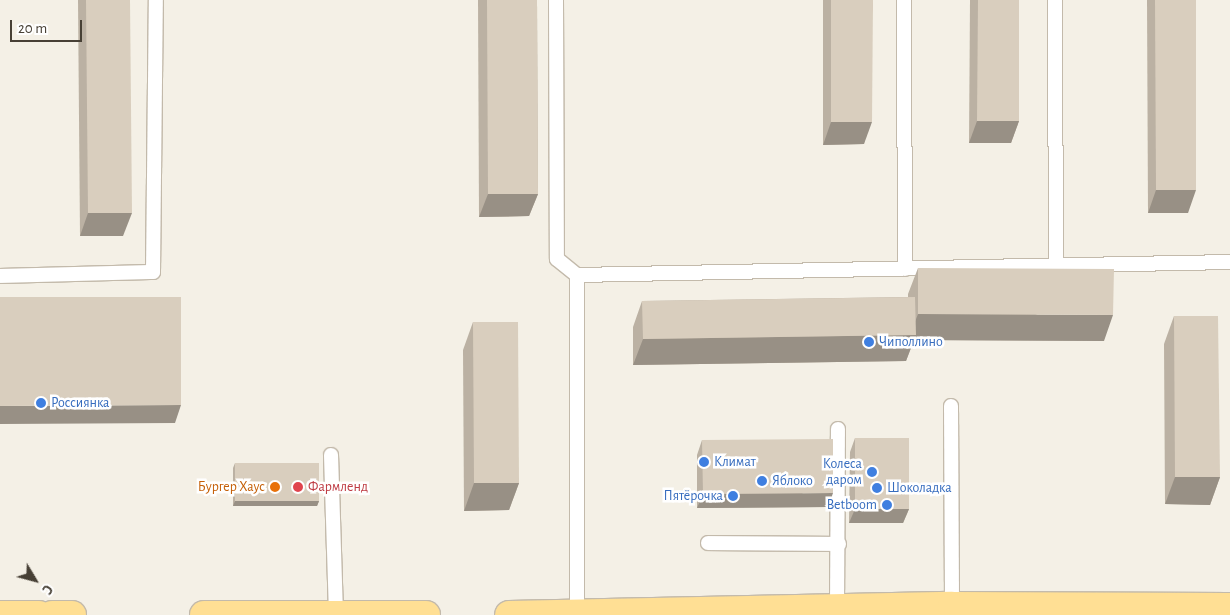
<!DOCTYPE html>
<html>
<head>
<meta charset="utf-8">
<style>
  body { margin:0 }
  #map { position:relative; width:1230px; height:615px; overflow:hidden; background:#f4f0e6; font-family:"Alegreya Sans",sans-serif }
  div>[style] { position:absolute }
  .roads { filter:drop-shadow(1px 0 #c3baab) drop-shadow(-1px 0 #c3baab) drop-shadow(0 1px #c3baab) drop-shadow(0 -1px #c3baab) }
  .lane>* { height:14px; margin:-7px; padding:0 7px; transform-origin:7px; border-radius:7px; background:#fff }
  .primary>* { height:28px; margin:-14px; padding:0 14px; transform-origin:14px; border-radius:14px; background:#ffdf94 }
  .wall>* { inset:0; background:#bbb1a3 }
  .shaded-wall>* { inset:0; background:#989085 }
  .building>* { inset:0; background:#d9cebe }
  .dots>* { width:14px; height:14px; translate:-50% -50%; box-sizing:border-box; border:2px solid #fff; border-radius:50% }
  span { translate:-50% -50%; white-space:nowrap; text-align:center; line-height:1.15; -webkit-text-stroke:5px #fff; paint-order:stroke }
  .shop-label { font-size:14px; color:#366cbe }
  .left { translate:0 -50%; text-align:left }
  .right { translate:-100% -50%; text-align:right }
  .food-label { font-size:14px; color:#c56008 }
  .health-label { font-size:14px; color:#be3a42 }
  .north { position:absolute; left:10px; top:555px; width:50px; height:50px; -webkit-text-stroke:4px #fff; paint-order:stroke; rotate:127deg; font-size:14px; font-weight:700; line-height:20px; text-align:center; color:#474035 }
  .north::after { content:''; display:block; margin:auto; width:18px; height:22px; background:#474035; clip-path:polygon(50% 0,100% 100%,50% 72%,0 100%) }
  .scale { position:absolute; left:10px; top:20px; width:72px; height:22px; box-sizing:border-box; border:2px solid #474035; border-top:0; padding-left:6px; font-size:15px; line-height:18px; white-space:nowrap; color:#474035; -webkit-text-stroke:4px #fff; paint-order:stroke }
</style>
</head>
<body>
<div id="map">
  <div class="roads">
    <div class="lane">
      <i style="left:556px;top:0;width:259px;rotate:89.8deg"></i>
      <i style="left:557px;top:259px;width:26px;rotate:39deg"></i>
      <i style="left:577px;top:275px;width:653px;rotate:-1.14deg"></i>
      <i style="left:904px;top:0;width:269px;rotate:89.8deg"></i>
      <i style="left:1055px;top:0;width:267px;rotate:89.8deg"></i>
      <i style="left:577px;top:275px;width:339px;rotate:90deg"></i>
      <i style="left:0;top:276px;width:153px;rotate:-1.5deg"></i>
      <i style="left:153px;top:272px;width:272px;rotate:-89.4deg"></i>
      <i style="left:951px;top:406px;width:200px;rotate:89.7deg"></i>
      <i style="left:331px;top:455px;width:159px;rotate:88.2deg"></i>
      <i style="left:708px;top:543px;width:131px;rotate:0.4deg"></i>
      <i style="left:837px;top:610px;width:181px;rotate:-89.7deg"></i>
    </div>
    <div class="primary">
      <i style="left:0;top:615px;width:39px"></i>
      <i style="left:52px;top:615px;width:20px"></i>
      <i style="left:204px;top:615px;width:222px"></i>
      <i style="left:509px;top:615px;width:443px;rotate:-1.2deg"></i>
      <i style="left:952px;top:606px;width:278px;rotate:0.2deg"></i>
    </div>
  </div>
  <div class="wall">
    <i style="clip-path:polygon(78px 0,130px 0,123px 236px,80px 236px)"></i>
    <i style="clip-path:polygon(478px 0,537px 0,538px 194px,529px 216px,479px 217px)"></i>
    <i style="clip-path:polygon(823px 0,873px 0,864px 144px,823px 145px)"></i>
    <i style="clip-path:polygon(970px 0,1019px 0,1019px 121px,1011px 143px,969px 143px)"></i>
    <i style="clip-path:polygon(1147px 0,1196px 0,1188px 213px,1148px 213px)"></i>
    <i style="clip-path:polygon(918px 268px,1104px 341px,914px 340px,906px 361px,633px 365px,633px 327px,642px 301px,908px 297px,908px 294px)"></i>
    <i style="clip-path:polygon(1174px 316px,1220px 477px,1210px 505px,1165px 504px,1164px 344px)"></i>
    <i style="clip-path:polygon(473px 322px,519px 483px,509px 510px,464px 511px,463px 350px)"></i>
    <i style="clip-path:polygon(855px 438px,909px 509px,903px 523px,849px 523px,850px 452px)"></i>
    <i style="clip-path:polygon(702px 440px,828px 507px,697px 508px,697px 455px)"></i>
    <i style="clip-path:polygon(235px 463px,319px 501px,317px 506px,233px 506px,233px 468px)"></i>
  </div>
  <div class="shaded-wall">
    <i style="clip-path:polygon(977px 121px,1019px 121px,1011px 143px,969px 143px)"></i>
    <i style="clip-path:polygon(831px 122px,872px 122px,864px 144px,823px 145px)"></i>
    <i style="clip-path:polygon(1156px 190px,1196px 190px,1188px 213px,1148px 213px)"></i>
    <i style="clip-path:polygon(488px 194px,538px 194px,529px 216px,479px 217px)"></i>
    <i style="clip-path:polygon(88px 213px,132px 213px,123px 236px,80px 236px)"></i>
    <i style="clip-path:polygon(918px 314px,1113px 315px,1104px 341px,914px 340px,906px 361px,633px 365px,643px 339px,910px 335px)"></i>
    <i style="clip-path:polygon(181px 405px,175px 423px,0 424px,0 406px)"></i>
    <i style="clip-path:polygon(1175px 477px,1220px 477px,1210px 505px,1165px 504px)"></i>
    <i style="clip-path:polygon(474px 483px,519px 483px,509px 510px,464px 511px)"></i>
    <i style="clip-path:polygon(833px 493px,828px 507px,697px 508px,703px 494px)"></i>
    <i style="clip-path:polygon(235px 501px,319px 501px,317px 506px,233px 506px)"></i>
    <i style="clip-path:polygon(855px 509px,909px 509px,903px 523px,849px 523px)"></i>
  </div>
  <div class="building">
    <i style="clip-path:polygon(86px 0,130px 0,132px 213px,88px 213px)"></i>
    <i style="clip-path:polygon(487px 0,537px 0,538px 194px,488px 194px)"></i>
    <i style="clip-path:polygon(831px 0,873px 0,872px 122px,831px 122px)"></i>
    <i style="clip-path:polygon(978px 0,1019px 0,1019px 121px,977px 121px)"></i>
    <i style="clip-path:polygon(1155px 0,1196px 0,1196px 190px,1156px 190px)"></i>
    <i style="clip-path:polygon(918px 268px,1114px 269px,1113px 315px,918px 314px)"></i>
    <i style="clip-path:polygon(0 297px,181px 297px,181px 405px,0 406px)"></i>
    <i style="clip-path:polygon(915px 297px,916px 335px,643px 339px,642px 301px)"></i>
    <i style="clip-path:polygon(1174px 316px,1218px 316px,1220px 477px,1175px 477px)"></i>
    <i style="clip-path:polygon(473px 322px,518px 322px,519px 483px,474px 483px)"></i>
    <i style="clip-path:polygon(855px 438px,909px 438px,909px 509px,855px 509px)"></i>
    <i style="clip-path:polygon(833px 439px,833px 493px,703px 494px,702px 440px)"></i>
    <i style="clip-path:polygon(235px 463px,319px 463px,319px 501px,235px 501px)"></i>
  </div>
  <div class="dots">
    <i style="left:869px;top:342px;background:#3f7fe0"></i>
    <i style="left:41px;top:403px;background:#3f7fe0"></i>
    <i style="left:704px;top:462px;background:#3f7fe0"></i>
    <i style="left:872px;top:472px;background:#3f7fe0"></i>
    <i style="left:762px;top:481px;background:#3f7fe0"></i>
    <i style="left:275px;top:487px;background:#e8710a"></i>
    <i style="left:298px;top:487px;background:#e0444e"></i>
    <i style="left:877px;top:488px;background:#3f7fe0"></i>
    <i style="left:733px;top:496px;background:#3f7fe0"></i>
    <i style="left:887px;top:505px;background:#3f7fe0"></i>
  </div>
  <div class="shop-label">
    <span class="left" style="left:879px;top:342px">Чиполлино</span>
    <span class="left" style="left:51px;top:403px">Россиянка</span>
    <span class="left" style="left:714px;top:462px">Климат</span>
    <span class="right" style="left:862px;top:472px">Колеса<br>даром</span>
    <span class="left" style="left:772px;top:481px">Яблоко</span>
    <span class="left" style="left:887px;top:488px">Шоколадка</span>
    <span class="right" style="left:723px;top:496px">Пятёрочка</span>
    <span class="right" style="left:877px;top:505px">Betboom</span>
  </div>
  <div class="food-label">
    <span class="right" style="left:265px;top:487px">Бургер Хаус</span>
  </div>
  <div class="health-label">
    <span class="left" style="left:308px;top:487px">Фармленд</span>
  </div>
  <div class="north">С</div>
  <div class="scale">20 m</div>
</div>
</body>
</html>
